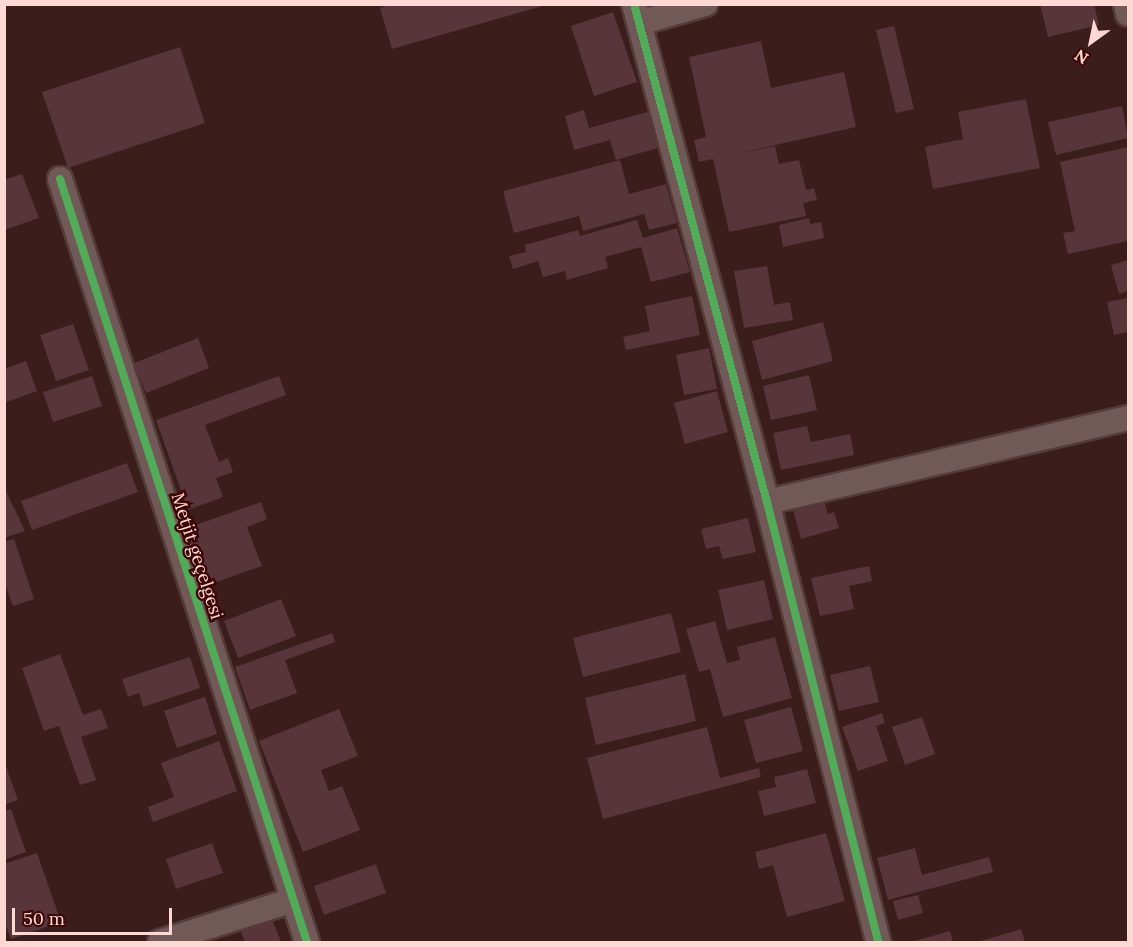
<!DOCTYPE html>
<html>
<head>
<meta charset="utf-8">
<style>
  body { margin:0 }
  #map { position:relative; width:1133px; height:947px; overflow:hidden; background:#3b1d1b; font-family:Lora,serif }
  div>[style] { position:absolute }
  .building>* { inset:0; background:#57353a }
  .roads { filter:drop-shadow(2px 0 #543b39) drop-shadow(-2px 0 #543b39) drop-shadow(0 2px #543b39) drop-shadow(0 -2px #543b39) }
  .minor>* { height:24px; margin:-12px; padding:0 12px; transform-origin:12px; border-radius:12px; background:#705956 }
  .cycleway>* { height:8px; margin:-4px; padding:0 4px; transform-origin:4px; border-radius:4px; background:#51ab58 }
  span { translate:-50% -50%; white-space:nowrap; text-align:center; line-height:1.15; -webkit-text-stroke:5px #3d0605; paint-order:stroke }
  .street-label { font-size:18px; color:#fed9d3 }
  .frame { position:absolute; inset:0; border:6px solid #fed9d3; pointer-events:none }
  .north { position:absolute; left:1061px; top:12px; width:60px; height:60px; -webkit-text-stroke:4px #3d0605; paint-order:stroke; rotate:213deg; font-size:16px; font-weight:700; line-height:24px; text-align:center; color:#fed9d3 }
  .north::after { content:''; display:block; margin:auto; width:21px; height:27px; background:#fed9d3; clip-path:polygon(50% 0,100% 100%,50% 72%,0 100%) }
  .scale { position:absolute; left:12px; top:908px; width:160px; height:27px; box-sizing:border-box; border:3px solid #fed9d3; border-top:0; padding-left:8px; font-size:18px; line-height:21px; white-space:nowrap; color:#fed9d3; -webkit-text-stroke:4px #3d0605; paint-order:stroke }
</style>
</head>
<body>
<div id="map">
  <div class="building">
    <i style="clip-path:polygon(393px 4px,546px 4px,546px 5px,392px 49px,380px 8px)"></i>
    <i style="clip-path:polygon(1040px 4px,1094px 4px,1099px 25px,1048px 37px)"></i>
    <i style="clip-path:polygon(613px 12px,637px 82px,594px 96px,571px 26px)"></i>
    <i style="clip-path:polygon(894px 26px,914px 109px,896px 113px,876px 30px)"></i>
    <i style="clip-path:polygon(761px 41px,771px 88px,844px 72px,856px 127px,735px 154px,775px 146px,779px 164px,799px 160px,806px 190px,814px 188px,817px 200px,803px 203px,806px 216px,729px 232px,713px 159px,699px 162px,694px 140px,706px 137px,689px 57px)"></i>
    <i style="clip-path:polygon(180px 47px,205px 123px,68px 168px,42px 92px)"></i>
    <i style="clip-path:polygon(1026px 99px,1040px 168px,933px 189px,925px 147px,963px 139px,958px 112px)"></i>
    <i style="clip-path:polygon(1122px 106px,1128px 138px,1056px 155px,1048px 122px)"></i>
    <i style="clip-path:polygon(584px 110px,589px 128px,651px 111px,661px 147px,616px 160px,610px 140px,574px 150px,565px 116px)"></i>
    <i style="clip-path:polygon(1128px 147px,1128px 241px,1068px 254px,1063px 233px,1075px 231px,1060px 162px)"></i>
    <i style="clip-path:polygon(620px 160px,629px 194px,666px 184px,677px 223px,649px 230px,644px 214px,583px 231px,579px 216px,514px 233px,503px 191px)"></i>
    <i style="clip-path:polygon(22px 174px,39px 218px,4px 230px,4px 180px)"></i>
    <i style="clip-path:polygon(809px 218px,810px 224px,821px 222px,824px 238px,783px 247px,779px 225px)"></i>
    <i style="clip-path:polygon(637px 220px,643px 238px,677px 228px,690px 272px,651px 282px,641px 247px,605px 257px,608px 268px,567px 280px,565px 271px,543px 277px,538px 261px,513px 269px,509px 256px,526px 252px,525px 245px,578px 230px,580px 236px)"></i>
    <i style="clip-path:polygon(1128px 260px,1128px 291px,1119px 294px,1111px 265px)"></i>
    <i style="clip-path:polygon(767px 266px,774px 305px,790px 302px,793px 320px,744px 328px,734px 271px)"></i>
    <i style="clip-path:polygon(692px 296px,700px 335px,626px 350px,623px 337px,650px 331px,645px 306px)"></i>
    <i style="clip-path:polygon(1128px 298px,1128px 332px,1114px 335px,1107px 302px)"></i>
    <i style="clip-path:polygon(823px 322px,833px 361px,762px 380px,752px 341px)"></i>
    <i style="clip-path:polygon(73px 324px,89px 370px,56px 381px,40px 335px)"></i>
    <i style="clip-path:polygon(198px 338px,209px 368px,146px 393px,134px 363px)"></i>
    <i style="clip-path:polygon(709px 348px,717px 389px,684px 395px,676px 355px)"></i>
    <i style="clip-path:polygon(26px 361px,37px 391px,4px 403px,4px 369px)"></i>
    <i style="clip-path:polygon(809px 375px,817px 410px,771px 420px,763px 386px)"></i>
    <i style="clip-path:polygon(92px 376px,102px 406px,53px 422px,43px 392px)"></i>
    <i style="clip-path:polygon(279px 376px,286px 395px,205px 425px,219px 462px,228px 458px,233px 472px,216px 478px,223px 497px,188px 510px,156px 420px)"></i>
    <i style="clip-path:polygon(717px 391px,728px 432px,685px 444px,674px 403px)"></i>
    <i style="clip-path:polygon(807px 426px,811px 442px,850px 434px,854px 455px,781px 470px,773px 433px)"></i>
    <i style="clip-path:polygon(127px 463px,138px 492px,32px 530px,21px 501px)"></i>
    <i style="clip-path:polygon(4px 487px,25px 531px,4px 538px)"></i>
    <i style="clip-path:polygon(822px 494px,828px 514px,834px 512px,839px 528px,801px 539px,791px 503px)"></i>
    <i style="clip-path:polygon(261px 502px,267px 519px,247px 527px,262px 566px,208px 585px,187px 528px)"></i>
    <i style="clip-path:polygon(748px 518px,756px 552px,723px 559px,719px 546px,706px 549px,701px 529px)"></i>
    <i style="clip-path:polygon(14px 539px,34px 599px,13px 606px,4px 581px,4px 542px)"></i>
    <i style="clip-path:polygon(869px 566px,872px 581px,849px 586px,854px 609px,820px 616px,811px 578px)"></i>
    <i style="clip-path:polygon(764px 580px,773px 619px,727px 630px,718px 590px)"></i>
    <i style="clip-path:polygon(281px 599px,296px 636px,238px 658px,224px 621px)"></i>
    <i style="clip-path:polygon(671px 613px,681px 652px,583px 677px,573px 638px)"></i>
    <i style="clip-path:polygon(715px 621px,727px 663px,740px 660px,737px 647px,775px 637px,792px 698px,723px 717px,710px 669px,699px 672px,686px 629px)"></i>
    <i style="clip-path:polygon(332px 633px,335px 642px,285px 660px,297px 693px,250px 710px,235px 667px)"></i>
    <i style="clip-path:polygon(60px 654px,83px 715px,101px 709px,108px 728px,81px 737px,96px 780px,80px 785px,59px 726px,44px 731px,22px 668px)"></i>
    <i style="clip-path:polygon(190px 657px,200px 688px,143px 707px,139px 693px,128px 697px,122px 679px)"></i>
    <i style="clip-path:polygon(870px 666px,879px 702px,839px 711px,830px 675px)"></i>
    <i style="clip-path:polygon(685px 674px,696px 721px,596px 745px,585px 698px)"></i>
    <i style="clip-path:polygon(205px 697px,217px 734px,177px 748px,164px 711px)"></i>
    <i style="clip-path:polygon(791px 707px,803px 751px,756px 763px,744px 720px)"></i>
    <i style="clip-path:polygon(339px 709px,358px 756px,321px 770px,329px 791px,342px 786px,360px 830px,303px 852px,259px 741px)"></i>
    <i style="clip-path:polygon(882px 713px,885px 723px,876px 726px,888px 761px,858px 771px,842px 727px)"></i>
    <i style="clip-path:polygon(922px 717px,935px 754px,905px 765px,892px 727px)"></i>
    <i style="clip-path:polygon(707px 727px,720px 778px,759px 768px,761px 777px,603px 819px,587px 758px)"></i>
    <i style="clip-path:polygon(219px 741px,237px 791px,153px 822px,148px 807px,174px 797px,161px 763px)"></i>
    <i style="clip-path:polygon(4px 761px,18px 800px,4px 805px)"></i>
    <i style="clip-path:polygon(807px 769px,816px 803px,764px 816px,758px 791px,776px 787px,774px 777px)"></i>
    <i style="clip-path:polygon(11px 809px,26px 852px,4px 860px,4px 811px)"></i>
    <i style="clip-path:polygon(826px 833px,845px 901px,787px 917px,773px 865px,759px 869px,755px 852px)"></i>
    <i style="clip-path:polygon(212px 843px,223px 873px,176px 889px,166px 859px)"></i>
    <i style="clip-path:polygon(915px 848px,922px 875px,989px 857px,993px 872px,888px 900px,877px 858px)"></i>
    <i style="clip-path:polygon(37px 853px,61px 922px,11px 939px,4px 921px,4px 864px)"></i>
    <i style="clip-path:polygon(376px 864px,386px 893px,324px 915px,314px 886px)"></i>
    <i style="clip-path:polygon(918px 895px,923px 913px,898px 920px,893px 901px)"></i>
    <i style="clip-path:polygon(269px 911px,281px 942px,245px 942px,237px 923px)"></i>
    <i style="clip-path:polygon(1021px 929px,1025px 942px,977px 942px)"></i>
    <i style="clip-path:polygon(950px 931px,953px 942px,911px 942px)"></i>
  </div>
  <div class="roads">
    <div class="minor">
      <i style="left:634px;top:4px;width:515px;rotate:75.05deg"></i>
      <i style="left:767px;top:502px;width:454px;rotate:75.8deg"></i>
      <i style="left:1126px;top:4px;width:10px;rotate:79deg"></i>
      <i style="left:639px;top:23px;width:69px;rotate:-16.1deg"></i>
      <i style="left:60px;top:179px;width:802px;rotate:72.06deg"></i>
      <i style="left:767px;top:502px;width:371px;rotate:-13.1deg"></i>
      <i style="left:160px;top:942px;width:139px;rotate:-17.5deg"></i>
    </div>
  </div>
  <div class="cycleway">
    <i style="left:634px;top:4px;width:515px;rotate:75.05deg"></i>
    <i style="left:767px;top:502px;width:454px;rotate:75.8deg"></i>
    <i style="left:60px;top:179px;width:802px;rotate:72.06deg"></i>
  </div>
  <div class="street-label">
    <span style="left:197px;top:556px;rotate:72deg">Metjit geçelgesi</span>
  </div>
  <div class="frame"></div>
  <div class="north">N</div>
  <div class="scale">50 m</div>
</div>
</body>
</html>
